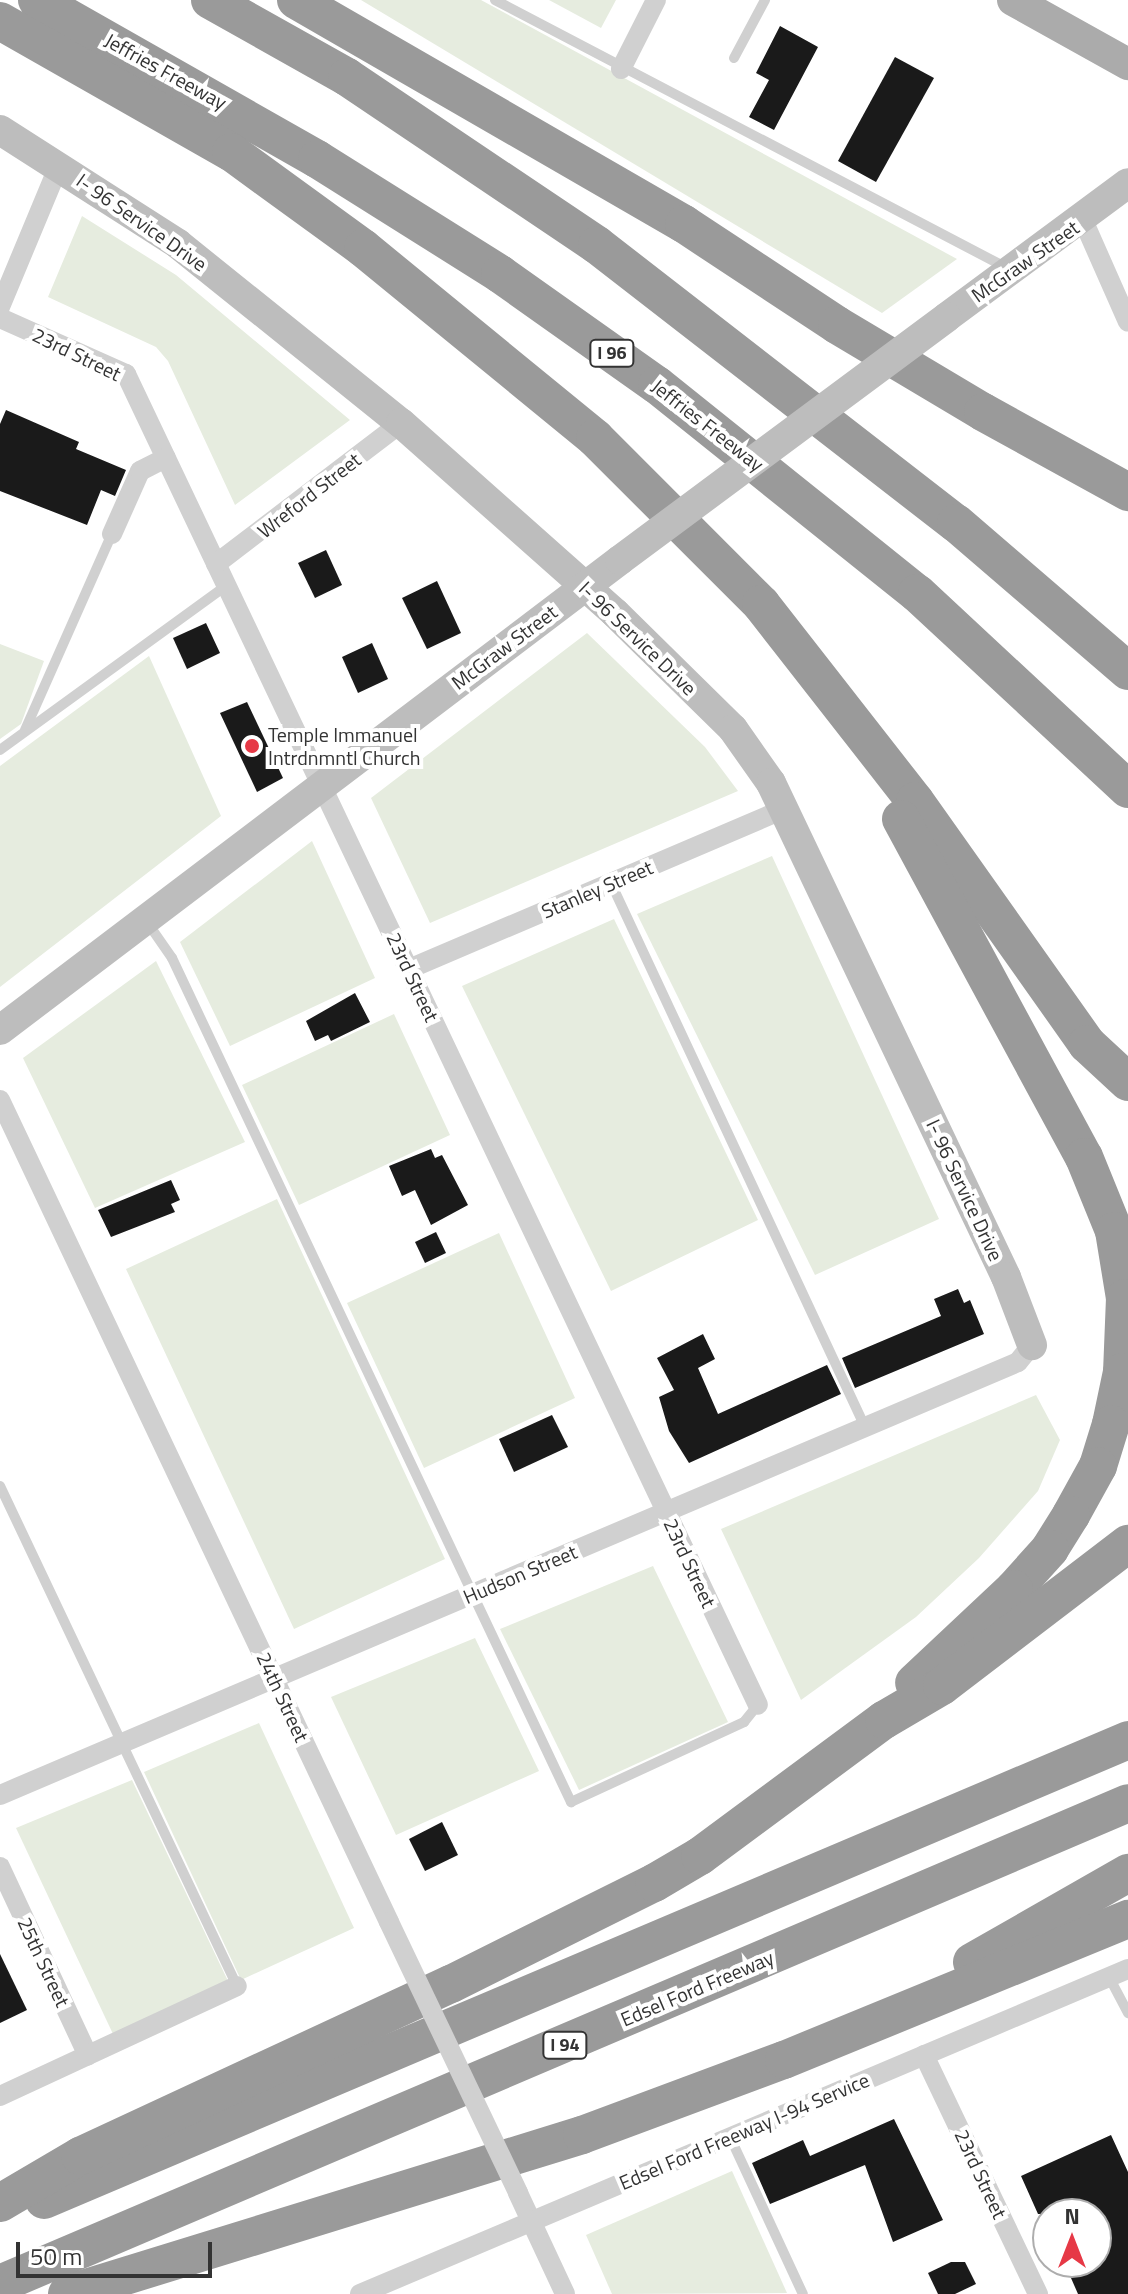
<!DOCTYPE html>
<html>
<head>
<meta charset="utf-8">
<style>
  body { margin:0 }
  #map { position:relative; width:1128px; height:2294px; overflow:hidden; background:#fff; font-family:"Titillium Web",sans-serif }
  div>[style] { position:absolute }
  .green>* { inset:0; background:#e6ecdf }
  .building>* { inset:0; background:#1a1a1a }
  .lane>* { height:10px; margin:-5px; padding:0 5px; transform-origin:5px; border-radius:5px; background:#d0d0d0 }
  .street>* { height:20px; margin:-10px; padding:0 10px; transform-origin:10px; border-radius:10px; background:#d0d0d0 }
  .secondary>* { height:30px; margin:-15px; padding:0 15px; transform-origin:15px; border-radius:15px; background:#bdbdbd }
  .primary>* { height:32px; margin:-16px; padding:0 16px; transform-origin:16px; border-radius:16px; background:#ababab }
  .highway>* { height:38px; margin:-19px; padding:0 19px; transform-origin:19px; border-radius:19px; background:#9a9a9a }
  .street-bridge>* { height:20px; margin:-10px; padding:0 10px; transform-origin:10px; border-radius:10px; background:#d0d0d0 }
  .secondary-bridge>* { height:30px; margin:-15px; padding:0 15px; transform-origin:15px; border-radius:15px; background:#bdbdbd }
  .dots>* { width:22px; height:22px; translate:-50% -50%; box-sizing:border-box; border:4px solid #fff; border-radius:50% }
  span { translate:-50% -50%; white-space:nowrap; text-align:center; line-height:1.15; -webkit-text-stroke:8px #fff; paint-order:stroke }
  .shield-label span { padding:2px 6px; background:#fff; border:2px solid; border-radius:6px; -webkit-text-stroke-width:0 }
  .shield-label { font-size:18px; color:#333; font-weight:700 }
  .street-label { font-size:20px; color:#333 }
  .poi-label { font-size:20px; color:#333 }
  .left { translate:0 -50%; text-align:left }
  .north { position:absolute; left:1032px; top:2198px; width:80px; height:80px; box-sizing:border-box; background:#fff; border:2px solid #adadad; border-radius:50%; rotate:0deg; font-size:22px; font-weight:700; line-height:32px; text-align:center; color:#333 }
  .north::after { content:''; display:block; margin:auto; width:28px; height:36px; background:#e63946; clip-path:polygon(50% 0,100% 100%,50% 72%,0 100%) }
  .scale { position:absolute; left:16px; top:2242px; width:196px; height:36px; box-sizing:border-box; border:4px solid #333; border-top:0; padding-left:10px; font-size:24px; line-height:28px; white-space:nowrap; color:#333; -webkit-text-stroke:6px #fff; paint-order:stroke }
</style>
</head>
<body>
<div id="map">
  <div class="green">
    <i style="clip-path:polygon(361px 0,481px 0,957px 259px,882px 313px)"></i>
    <i style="clip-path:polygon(549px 0,616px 0,601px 28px)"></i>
    <i style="clip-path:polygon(82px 216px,176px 275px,350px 420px,235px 505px,168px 361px,156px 347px,48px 297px)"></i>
    <i style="clip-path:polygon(587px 633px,705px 747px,738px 791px,430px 923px,371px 798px)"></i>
    <i style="clip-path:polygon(0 644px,44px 661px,21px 724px,0 739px)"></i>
    <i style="clip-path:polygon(149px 656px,221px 816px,0 987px,0 766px)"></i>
    <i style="clip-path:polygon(312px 841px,375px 978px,230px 1046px,180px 942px)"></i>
    <i style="clip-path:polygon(772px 856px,939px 1219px,815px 1275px,637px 914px)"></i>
    <i style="clip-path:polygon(614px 919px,758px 1220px,611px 1291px,462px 986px)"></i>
    <i style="clip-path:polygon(156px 961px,245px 1142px,95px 1208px,23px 1058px)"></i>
    <i style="clip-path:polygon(394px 1014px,450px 1135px,299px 1205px,242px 1085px)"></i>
    <i style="clip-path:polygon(277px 1199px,445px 1559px,294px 1629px,126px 1269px)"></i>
    <i style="clip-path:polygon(499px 1233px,575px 1398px,424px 1468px,347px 1303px)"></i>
    <i style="clip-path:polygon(1036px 1395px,1060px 1440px,1038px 1491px,979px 1558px,916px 1617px,801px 1700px,721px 1529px)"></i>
    <i style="clip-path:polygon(653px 1566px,728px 1722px,579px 1790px,500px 1629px)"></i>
    <i style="clip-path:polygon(475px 1638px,539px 1771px,396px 1835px,331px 1697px)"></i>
    <i style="clip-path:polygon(259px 1723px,354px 1928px,241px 1980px,144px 1772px)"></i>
    <i style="clip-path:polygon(132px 1780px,228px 1981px,113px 2034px,16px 1828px)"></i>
    <i style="clip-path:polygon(732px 2171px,787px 2293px,612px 2294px,586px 2235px)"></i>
  </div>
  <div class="building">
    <i style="clip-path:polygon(780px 26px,818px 47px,774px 130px,749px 117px,769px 80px,756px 73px)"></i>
    <i style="clip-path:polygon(895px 57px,934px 78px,876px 182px,838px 161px)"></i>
    <i style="clip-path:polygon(6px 410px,79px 442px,76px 449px,126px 470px,115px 496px,101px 490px,87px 525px,0 491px,0 424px)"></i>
    <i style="clip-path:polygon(326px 550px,342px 585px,315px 598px,298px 563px)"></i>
    <i style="clip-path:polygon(437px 581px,461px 633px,427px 649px,402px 598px)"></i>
    <i style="clip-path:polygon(206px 623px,220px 653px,187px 669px,173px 638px)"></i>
    <i style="clip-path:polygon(372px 643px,388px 679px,358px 693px,342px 657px)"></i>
    <i style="clip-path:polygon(247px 702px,283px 778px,257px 792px,220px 713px)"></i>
    <i style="clip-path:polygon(355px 993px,370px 1022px,331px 1041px,328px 1035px,315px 1041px,306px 1021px)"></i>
    <i style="clip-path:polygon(431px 1149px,435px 1158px,442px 1155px,468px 1205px,431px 1225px,415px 1190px,402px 1196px,389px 1166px)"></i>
    <i style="clip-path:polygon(171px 1180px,180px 1200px,171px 1204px,175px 1212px,111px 1237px,98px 1210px)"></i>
    <i style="clip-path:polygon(436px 1232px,446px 1253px,425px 1263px,415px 1242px)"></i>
    <i style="clip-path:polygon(958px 1289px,964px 1303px,970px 1300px,984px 1334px,855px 1388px,842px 1358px,941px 1316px,934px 1299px)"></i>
    <i style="clip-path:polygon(703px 1334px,715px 1359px,698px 1368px,718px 1414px,827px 1365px,841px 1394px,689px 1463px,669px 1431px,659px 1397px,674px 1390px,657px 1358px)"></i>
    <i style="clip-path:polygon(552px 1415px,568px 1447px,514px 1472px,499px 1439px)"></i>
    <i style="clip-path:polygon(442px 1822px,458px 1855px,425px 1871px,409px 1839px)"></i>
    <i style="clip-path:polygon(0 1954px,27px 2010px,0 2023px)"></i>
    <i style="clip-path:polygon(894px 2119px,943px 2220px,893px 2242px,865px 2165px,770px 2204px,752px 2163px,803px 2140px,810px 2156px)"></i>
    <i style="clip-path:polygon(1111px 2135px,1128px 2172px,1128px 2294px,1078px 2294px,1064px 2262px,1096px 2262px,1096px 2214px,1038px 2214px,1021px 2176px)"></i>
    <i style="clip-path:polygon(951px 2262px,965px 2262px,976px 2284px,955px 2294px,938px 2294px,928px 2273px)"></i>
  </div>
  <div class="lane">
    <i style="left:495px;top:0;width:578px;rotate:27.63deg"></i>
    <i style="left:734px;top:58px;width:66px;rotate:-61.9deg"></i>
    <i style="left:25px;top:730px;width:214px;rotate:-66.1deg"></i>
    <i style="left:0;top:750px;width:281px;rotate:-36deg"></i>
    <i style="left:611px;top:883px;width:600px;rotate:64.97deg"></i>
    <i style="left:147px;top:922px;width:44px;rotate:55.2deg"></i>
    <i style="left:172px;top:958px;width:934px;rotate:64.7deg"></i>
    <i style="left:571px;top:1802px;width:191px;rotate:-24.8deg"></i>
    <i style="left:744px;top:1722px;width:22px;rotate:-51deg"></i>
    <i style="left:0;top:1486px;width:553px;rotate:64.64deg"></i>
    <i style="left:1109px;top:1977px;width:41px;rotate:62.2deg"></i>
    <i style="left:730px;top:2137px;width:173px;rotate:65.1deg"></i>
  </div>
  <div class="street">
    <i style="left:621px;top:69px;width:77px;rotate:-63.1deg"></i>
    <i style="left:1083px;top:220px;width:111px;rotate:66.2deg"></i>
    <i style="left:0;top:307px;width:154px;rotate:-67.4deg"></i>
    <i style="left:0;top:318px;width:138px;rotate:24deg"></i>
    <i style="left:126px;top:374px;width:1473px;rotate:64.6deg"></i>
    <i style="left:112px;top:534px;width:69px;rotate:-66deg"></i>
    <i style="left:140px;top:471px;width:29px;rotate:-27deg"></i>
    <i style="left:216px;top:564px;width:233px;rotate:-37.3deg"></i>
    <i style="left:409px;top:969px;width:408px;rotate:-23.1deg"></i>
    <i style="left:0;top:1100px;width:909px;rotate:64.67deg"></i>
    <i style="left:0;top:1795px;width:1106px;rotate:-23.04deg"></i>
    <i style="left:1018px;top:1362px;width:22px;rotate:-51deg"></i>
    <i style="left:0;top:1867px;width:208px;rotate:65deg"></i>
    <i style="left:924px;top:2055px;width:265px;rotate:64.5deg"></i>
    <i style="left:0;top:2096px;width:261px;rotate:-24.9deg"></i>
    <i style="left:518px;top:2193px;width:111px;rotate:65deg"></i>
    <i style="left:360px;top:2294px;width:834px;rotate:-22.94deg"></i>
  </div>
  <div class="secondary">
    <i style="left:0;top:130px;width:211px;rotate:32.6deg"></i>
    <i style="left:178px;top:244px;width:286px;rotate:38.8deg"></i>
    <i style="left:401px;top:423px;width:286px;rotate:41.6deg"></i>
    <i style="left:615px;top:613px;width:165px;rotate:44.5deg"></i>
    <i style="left:733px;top:729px;width:66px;rotate:54.9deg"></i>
    <i style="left:771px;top:783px;width:547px;rotate:64.56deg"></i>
    <i style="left:1006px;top:1277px;width:73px;rotate:69.1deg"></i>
    <i style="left:947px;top:317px;width:225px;rotate:-36.5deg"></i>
    <i style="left:0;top:1030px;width:778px;rotate:-37.16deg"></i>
  </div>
  <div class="primary">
    <i style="left:1013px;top:0;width:132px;rotate:29.1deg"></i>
  </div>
  <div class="highway">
    <i style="left:37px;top:0;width:322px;rotate:29.6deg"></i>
    <i style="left:317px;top:159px;width:216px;rotate:32.1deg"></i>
    <i style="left:500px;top:274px;width:192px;rotate:35.3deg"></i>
    <i style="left:657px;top:385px;width:333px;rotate:38.7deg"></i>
    <i style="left:917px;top:593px;width:288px;rotate:42.9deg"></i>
    <i style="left:210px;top:0;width:157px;rotate:29.3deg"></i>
    <i style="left:347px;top:77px;width:301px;rotate:33.9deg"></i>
    <i style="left:597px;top:245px;width:454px;rotate:37.8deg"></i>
    <i style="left:956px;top:523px;width:227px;rotate:40.7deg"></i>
    <i style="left:296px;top:0;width:448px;rotate:30deg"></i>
    <i style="left:684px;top:224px;width:183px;rotate:33.4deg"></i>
    <i style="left:837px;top:325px;width:170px;rotate:30.8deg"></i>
    <i style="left:983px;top:412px;width:166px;rotate:28.9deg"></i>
    <i style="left:0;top:21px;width:266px;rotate:29.6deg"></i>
    <i style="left:231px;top:152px;width:163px;rotate:36deg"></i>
    <i style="left:363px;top:248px;width:300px;rotate:39.3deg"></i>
    <i style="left:595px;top:438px;width:235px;rotate:45deg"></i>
    <i style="left:761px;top:604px;width:250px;rotate:52deg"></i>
    <i style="left:915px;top:801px;width:298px;rotate:54.7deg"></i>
    <i style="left:1087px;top:1044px;width:56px;rotate:42.8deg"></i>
    <i style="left:901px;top:819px;width:384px;rotate:61.6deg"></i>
    <i style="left:1084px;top:1157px;width:80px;rotate:67.9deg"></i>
    <i style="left:1114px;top:1231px;width:68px;rotate:80.7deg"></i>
    <i style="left:1125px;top:1298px;width:74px;rotate:92.3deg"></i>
    <i style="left:1122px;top:1372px;width:53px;rotate:101.9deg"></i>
    <i style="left:1111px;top:1424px;width:44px;rotate:107.2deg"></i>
    <i style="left:1098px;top:1466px;width:56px;rotate:118.9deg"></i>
    <i style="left:1071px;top:1515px;width:40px;rotate:122deg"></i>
    <i style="left:1050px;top:1549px;width:54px;rotate:132deg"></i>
    <i style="left:1014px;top:1589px;width:137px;rotate:136.8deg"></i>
    <i style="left:972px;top:1962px;width:180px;rotate:-29.7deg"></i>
    <i style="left:44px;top:2200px;width:1178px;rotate:-22.99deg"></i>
    <i style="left:0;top:2203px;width:93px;rotate:-30.4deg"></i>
    <i style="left:80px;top:2156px;width:409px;rotate:-24.9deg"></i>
    <i style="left:451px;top:1984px;width:227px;rotate:-26.5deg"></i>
    <i style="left:654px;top:1883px;width:53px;rotate:-30.4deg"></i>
    <i style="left:700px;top:1856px;width:229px;rotate:-36.5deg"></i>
    <i style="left:884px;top:1720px;width:67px;rotate:-30.4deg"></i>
    <i style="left:942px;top:1686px;width:234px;rotate:-37.4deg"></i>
    <i style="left:0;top:2284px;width:1226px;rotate:-23.09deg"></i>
    <i style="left:67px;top:2294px;width:539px;rotate:-17.16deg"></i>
    <i style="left:582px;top:2135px;width:215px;rotate:-20.4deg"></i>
    <i style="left:784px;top:2060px;width:372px;rotate:-22.3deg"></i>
  </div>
  <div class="street-bridge">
    <i style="left:389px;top:1922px;width:300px;rotate:64.5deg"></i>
  </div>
  <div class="secondary-bridge">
    <i style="left:620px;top:560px;width:407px;rotate:-36.6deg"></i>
  </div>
  <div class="dots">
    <i style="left:252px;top:746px;background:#e63946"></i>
  </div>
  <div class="shield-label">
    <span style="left:612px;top:353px">I 96</span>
    <span style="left:565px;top:2045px">I 94</span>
  </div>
  <div class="street-label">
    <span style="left:166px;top:71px;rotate:29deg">Jeffries Freeway</span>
    <span style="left:142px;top:222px;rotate:35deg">I- 96 Service Drive</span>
    <span style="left:1025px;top:261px;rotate:-35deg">McGraw Street</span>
    <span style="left:77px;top:354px;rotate:26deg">23rd Street</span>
    <span style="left:708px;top:425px;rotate:38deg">Jeffries Freeway</span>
    <span style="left:309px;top:495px;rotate:-38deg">Wreford Street</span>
    <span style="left:638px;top:638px;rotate:44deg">I- 96 Service Drive</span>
    <span style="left:504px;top:647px;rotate:-37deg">McGraw Street</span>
    <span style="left:597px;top:889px;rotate:-23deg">Stanley Street</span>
    <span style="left:413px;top:977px;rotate:65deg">23rd Street</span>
    <span style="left:965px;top:1190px;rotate:65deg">I- 96 Service Drive</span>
    <span style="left:690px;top:1563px;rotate:65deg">23rd Street</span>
    <span style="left:520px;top:1574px;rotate:-23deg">Hudson Street</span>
    <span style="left:283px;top:1697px;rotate:65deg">24th Street</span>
    <span style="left:44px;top:1962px;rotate:65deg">25th Street</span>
    <span style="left:697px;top:1988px;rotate:-23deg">Edsel Ford Freeway</span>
    <span style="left:744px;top:2131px;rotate:-23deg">Edsel Ford Freeway I-94 Service</span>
    <span style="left:981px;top:2174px;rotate:65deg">23rd Street</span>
  </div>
  <div class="poi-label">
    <span class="left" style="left:268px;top:746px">Temple Immanuel<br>Intrdnmntl Church</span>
  </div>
  <div class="north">N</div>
  <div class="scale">50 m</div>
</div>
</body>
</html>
